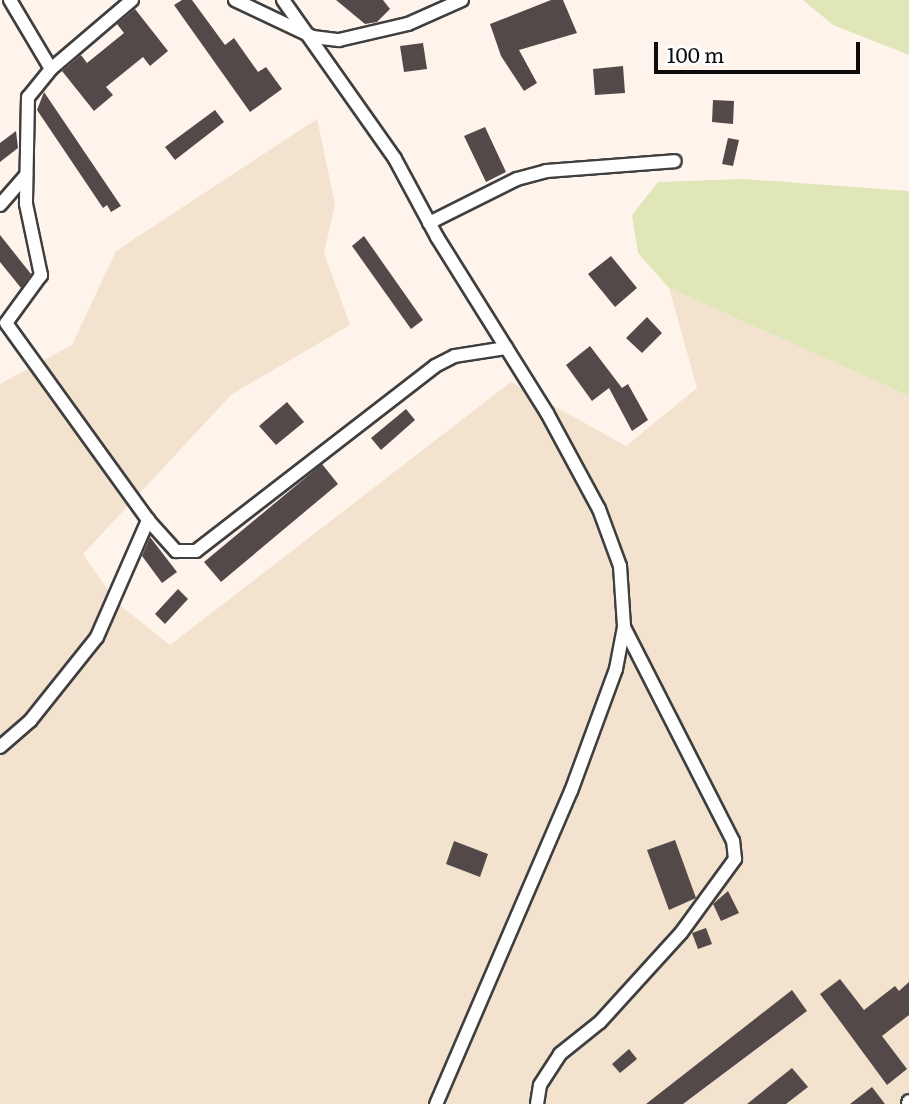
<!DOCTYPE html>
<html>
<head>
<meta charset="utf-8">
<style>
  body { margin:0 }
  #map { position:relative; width:909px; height:1104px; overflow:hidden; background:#fef4ec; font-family:Literata,serif }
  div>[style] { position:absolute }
  .farmland>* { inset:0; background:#f2e2ce }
  .green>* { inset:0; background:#e0e6b8 }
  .building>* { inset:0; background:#544949 }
  .roads { filter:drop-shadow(2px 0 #3f3f3f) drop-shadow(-2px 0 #3f3f3f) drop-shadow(0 2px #3f3f3f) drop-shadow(0 -2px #3f3f3f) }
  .street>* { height:12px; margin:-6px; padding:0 6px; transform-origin:6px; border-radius:6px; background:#fff }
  span { translate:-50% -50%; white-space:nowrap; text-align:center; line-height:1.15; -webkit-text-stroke:7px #fff; paint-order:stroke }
  .scale { position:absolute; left:654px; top:42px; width:206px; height:32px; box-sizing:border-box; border:4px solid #0c0c0c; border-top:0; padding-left:9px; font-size:21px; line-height:24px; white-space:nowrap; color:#0c0c0c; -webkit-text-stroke:5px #fff; paint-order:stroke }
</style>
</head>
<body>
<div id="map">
  <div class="farmland">
    <i style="clip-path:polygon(317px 119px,335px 204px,324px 253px,350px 325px,232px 394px,83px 554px,116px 602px,170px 645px,511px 382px,626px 446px,697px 388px,669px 288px,909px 396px,909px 1104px,0 1104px,0 384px,72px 345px,116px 251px)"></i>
  </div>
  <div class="green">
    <i style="clip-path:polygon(803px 0,909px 0,909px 55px,833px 25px)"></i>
    <i style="clip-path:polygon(744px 179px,909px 191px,909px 396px,669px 288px,638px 253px,632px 215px,658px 182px)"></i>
  </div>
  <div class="building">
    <i style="clip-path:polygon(182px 0,192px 0,225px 45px,234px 38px,258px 72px,266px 67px,282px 89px,250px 112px,174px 5px)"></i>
    <i style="clip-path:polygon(336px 0,383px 0,390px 9px,377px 22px,365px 24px)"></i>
    <i style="clip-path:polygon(551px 0,563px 0,577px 33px,519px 50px,537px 83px,524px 91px,501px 56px,490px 24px)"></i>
    <i style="clip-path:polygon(135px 9px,168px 51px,150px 66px,143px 57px,106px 87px,113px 95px,94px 111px,62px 71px,81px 55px,87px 63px,124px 33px,117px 24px)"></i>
    <i style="clip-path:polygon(423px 43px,427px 69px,404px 72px,400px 46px)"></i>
    <i style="clip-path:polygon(623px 66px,625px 93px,595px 95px,593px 69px)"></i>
    <i style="clip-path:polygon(44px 92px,121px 206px,111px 212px,107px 205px,103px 208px,37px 110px)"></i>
    <i style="clip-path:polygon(713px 100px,734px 101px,733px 124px,712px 122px)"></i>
    <i style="clip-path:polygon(215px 110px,224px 122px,175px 160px,165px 147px)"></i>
    <i style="clip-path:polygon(485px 127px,506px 172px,486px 182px,464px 136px)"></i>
    <i style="clip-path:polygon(16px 131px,18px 148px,0 162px,0 143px)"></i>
    <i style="clip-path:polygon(728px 138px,739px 140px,733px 166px,722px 164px)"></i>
    <i style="clip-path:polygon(0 235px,31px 274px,21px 288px,0 262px)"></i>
    <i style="clip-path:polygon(364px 236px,423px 320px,411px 329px,352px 246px)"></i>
    <i style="clip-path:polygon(611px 256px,637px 288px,615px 307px,588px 274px)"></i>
    <i style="clip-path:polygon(647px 317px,662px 333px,642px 353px,626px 338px)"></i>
    <i style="clip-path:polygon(590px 346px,622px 388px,628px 384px,648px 420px,632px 431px,609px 388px,592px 401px,566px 365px)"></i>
    <i style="clip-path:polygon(287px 402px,304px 422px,276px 445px,259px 426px)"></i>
    <i style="clip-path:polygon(406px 409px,415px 420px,381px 450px,371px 438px)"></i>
    <i style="clip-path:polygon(322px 464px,338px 484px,221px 582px,204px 562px)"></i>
    <i style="clip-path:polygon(150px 537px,177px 572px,162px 583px,142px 556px)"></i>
    <i style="clip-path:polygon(178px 589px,188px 599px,165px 624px,155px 614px)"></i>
    <i style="clip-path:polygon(675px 840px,696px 898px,669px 910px,647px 850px)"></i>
    <i style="clip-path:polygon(454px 841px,488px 854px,480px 877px,446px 864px)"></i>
    <i style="clip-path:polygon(728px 891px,739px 913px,721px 921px,713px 904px)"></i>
    <i style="clip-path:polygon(706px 928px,712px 944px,698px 949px,692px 933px)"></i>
    <i style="clip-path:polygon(840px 979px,864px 1010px,895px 986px,899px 991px,909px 982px,909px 1015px,882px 1036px,907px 1069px,887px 1085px,820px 994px)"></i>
    <i style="clip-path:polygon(792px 990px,807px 1011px,683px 1104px,646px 1104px)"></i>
    <i style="clip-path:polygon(629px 1049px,637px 1059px,620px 1073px,612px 1064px)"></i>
    <i style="clip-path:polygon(792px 1068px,808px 1087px,786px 1104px,747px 1104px)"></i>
    <i style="clip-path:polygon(872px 1087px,885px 1104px,850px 1104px)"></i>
  </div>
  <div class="roads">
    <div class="street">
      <i style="left:10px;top:0;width:80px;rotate:59.3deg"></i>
      <i style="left:132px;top:0;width:106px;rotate:139.6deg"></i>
      <i style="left:51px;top:69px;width:36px;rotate:129deg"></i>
      <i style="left:28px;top:97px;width:107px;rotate:91.1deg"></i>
      <i style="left:26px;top:204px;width:73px;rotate:78.1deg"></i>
      <i style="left:41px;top:275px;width:59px;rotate:126.1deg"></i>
      <i style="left:6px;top:323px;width:243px;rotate:54.2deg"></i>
      <i style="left:148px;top:520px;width:42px;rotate:47.9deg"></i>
      <i style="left:176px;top:551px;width:20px"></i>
      <i style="left:196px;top:551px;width:302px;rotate:-37.7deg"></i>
      <i style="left:435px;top:366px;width:22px;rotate:-27deg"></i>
      <i style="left:455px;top:356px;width:52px;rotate:-8.9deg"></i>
      <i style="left:235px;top:0;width:86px;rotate:25.4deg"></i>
      <i style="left:313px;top:37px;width:26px;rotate:7deg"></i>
      <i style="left:339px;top:40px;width:71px;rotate:-13.1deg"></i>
      <i style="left:408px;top:24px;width:59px;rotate:-24deg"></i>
      <i style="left:283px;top:0;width:194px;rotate:54.8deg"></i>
      <i style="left:395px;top:159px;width:89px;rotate:61.7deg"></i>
      <i style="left:437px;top:237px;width:208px;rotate:58deg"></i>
      <i style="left:547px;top:413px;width:109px;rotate:61.6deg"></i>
      <i style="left:599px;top:509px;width:61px;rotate:69.8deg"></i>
      <i style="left:620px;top:566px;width:61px;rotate:86.2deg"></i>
      <i style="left:624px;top:627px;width:43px;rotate:100.8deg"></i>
      <i style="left:616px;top:669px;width:130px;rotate:110.2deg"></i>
      <i style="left:571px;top:791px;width:341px;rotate:113.3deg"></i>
      <i style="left:0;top:205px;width:40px;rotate:-49deg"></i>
      <i style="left:429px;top:223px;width:98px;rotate:-26.6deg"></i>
      <i style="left:517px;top:179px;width:30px;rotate:-15deg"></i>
      <i style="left:546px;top:171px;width:129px;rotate:-4.4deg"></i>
      <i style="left:0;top:747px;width:40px;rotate:-41deg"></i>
      <i style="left:30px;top:721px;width:107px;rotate:-51.4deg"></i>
      <i style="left:97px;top:637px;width:128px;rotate:-66.4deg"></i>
      <i style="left:537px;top:1104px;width:19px;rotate:-81deg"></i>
      <i style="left:540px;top:1085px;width:37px;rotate:-57deg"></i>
      <i style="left:560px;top:1054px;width:51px;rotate:-38.7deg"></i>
      <i style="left:600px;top:1022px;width:120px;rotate:-47.7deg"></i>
      <i style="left:681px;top:933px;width:92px;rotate:-53.9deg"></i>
      <i style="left:735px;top:859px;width:18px;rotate:-96deg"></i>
      <i style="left:733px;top:841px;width:240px;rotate:-117deg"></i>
      <i style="left:908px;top:1104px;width:3px;rotate:-72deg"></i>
    </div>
  </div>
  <div class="scale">100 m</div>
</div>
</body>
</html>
